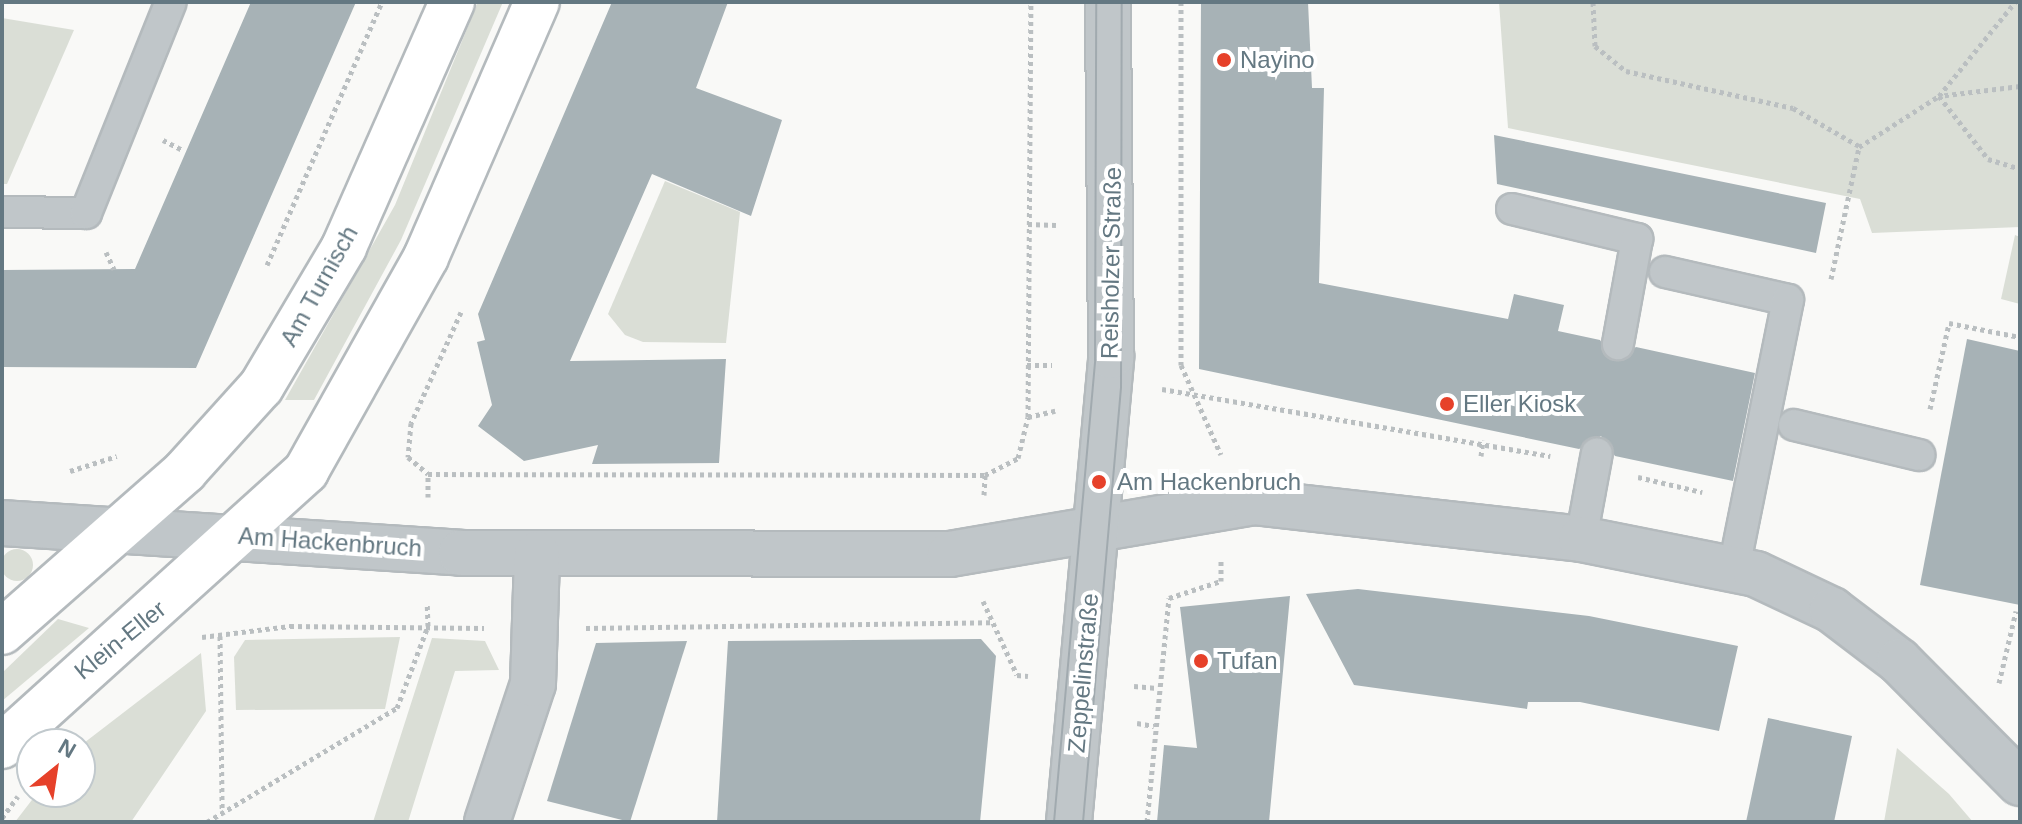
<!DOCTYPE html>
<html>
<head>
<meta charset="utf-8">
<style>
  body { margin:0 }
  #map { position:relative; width:2022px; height:824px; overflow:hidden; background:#f9f9f7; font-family:Arial,sans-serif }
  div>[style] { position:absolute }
  .green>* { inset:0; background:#daded6 }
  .round { border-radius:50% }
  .building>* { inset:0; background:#a7b2b6 }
  .path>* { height:5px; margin-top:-2.5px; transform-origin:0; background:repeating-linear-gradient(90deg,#babfc1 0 4px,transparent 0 8px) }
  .roads { filter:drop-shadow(2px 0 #b4babd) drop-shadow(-2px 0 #b4babd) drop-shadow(0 2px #b4babd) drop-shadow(0 -2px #b4babd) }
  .lane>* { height:30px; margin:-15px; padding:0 15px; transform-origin:15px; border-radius:15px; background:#c0c6c9 }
  .street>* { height:44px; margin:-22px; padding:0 22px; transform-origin:22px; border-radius:22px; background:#c0c6c9 }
  .primary>* { height:44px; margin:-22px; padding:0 22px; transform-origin:22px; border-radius:22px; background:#fff }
  .tram>* { height:2px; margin:-1px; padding:0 1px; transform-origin:1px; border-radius:1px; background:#a1aaaf }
  .dots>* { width:22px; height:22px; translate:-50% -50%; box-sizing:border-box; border:4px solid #fff; border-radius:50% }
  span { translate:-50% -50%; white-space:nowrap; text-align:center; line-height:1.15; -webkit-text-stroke:8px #fff; paint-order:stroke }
  .poi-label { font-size:24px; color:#647882 }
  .left { translate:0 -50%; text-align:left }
  .street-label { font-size:24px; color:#647882 }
  .frame { position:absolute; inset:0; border:4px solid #647882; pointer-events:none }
  .north { position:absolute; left:16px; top:728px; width:80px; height:80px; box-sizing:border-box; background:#fff; border:2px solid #c1c9cd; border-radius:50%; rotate:30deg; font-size:22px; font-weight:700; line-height:32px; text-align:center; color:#647882 }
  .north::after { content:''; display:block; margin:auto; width:28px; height:36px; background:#e6412a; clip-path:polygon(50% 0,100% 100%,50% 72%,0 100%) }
</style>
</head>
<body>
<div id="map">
  <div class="green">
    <i style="clip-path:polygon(478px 2px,503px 2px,401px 240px,314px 400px,285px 400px,395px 205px)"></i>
    <i style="clip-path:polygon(1499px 2px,2020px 2px,2020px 227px,1872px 233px,1860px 199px,1508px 128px)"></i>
    <i style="clip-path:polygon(2px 18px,74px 30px,7px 184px,2px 184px)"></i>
    <i style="clip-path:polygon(665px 181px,740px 212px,726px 343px,643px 342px,625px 335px,608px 314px)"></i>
    <i style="clip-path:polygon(2015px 235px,2020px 237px,2020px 304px,2001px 299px)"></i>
    <i class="round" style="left:1px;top:549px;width:32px;height:32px"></i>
    <i style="clip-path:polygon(58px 619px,89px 628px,2px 701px,2px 673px)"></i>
    <i style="clip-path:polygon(400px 637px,385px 709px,236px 710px,234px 657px,245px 640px)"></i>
    <i style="clip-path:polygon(432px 638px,485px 641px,499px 670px,455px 671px,408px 822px,373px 822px)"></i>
    <i style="clip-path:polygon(201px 653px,206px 711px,131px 822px,15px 822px,38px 792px,80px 792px,80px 746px)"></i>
    <i style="clip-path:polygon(1897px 748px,1949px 794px,1973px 822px,1884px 822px)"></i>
  </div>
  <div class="building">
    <i style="clip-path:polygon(251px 2px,356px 2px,196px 368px,2px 367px,2px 270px,135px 269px)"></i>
    <i style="clip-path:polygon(612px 2px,728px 2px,696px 88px,782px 120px,751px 216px,652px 174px,570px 361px,726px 359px,719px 463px,592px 464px,598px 445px,524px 461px,478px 426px,492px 405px,477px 342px,485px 340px,478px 314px)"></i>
    <i style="clip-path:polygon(1201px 2px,1308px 2px,1312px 88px,1324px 88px,1319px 283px,1508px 319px,1514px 294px,1564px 305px,1558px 331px,1600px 340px,1614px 361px,1636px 347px,1755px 373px,1733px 481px,1615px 456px,1601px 436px,1579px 449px,1199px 369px)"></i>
    <i style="clip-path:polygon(1494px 135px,1826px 203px,1816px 253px,1497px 184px)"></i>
    <i style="clip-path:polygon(1967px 339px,2020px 351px,2020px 605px,1920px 585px)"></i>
    <i style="clip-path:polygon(1358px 589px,1589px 616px,1738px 646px,1719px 731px,1580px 702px,1528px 702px,1527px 709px,1354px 685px,1306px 594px)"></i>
    <i style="clip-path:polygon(1290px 596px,1269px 822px,1157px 822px,1164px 745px,1197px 748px,1180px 607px)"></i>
    <i style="clip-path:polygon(981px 639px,996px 656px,980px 822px,717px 822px,728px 641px)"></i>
    <i style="clip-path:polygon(687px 641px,630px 822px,547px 801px,596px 643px)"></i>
    <i style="clip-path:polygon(1768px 718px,1852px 736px,1834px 822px,1746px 822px)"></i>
  </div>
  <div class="path">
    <i style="left:1181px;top:2px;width:363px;rotate:90deg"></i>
    <i style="left:1181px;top:365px;width:98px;rotate:66deg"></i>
    <i style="left:1593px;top:2px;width:44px;rotate:87.4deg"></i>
    <i style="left:1595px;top:46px;width:40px;rotate:39deg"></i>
    <i style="left:1626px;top:71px;width:171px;rotate:12.5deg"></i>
    <i style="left:1793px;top:108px;width:76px;rotate:29.9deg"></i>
    <i style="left:2020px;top:86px;width:82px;rotate:173deg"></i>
    <i style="left:1939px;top:96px;width:80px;rotate:52.1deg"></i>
    <i style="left:1988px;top:159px;width:34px;rotate:17deg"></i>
    <i style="left:163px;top:140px;width:22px;rotate:27deg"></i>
    <i style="left:1028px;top:224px;width:28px;rotate:2deg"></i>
    <i style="left:106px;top:252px;width:19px;rotate:65deg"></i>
    <i style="left:267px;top:265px;width:287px;rotate:-66.4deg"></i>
    <i style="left:1831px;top:279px;width:135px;rotate:-78deg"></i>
    <i style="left:1859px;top:147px;width:95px;rotate:-32.5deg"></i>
    <i style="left:1939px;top:96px;width:121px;rotate:-51deg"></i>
    <i style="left:461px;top:312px;width:122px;rotate:114.2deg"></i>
    <i style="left:411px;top:423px;width:34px;rotate:95deg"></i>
    <i style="left:408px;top:457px;width:26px;rotate:40deg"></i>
    <i style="left:428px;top:474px;width:557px;rotate:0.1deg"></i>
    <i style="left:1027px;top:365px;width:25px"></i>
    <i style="left:1162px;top:389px;width:394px;rotate:9.8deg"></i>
    <i style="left:1930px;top:409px;width:88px;rotate:-77.5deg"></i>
    <i style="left:1949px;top:323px;width:72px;rotate:11.2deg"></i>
    <i style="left:1028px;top:417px;width:28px;rotate:-13deg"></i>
    <i style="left:1481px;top:456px;width:16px;rotate:-83deg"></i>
    <i style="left:70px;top:471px;width:49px;rotate:-17.7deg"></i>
    <i style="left:1638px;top:477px;width:66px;rotate:13.2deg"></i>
    <i style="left:984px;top:495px;width:20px;rotate:-87deg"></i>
    <i style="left:985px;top:475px;width:37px;rotate:-27deg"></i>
    <i style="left:1018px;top:458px;width:42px;rotate:-76.3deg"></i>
    <i style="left:1028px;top:417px;width:415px;rotate:-89.6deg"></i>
    <i style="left:428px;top:497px;width:23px;rotate:-90deg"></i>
    <i style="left:983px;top:601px;width:81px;rotate:65.3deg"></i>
    <i style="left:1017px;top:675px;width:11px;rotate:5deg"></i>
    <i style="left:586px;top:628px;width:406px;rotate:-0.8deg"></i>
    <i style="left:220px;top:636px;width:176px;rotate:89.3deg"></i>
    <i style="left:202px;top:637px;width:89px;rotate:-7.1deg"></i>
    <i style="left:290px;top:626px;width:194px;rotate:0.6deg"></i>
    <i style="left:1999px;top:683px;width:74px;rotate:-76.7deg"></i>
    <i style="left:1134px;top:686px;width:23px;rotate:5deg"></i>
    <i style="left:1137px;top:723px;width:17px;rotate:10deg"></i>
    <i style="left:2px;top:818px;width:27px;rotate:-54deg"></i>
    <i style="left:207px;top:822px;width:222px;rotate:-31deg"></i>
    <i style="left:397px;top:708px;width:88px;rotate:-69.3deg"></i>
    <i style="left:428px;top:626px;width:23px;rotate:-92deg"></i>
    <i style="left:1147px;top:822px;width:225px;rotate:-84.4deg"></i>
    <i style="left:1169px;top:598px;width:55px;rotate:-18.1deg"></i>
    <i style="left:1221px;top:581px;width:20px;rotate:-90deg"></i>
  </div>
  <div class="roads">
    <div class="lane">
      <i style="left:1512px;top:209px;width:129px;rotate:13.5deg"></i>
      <i style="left:1637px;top:239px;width:107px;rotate:100.3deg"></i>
      <i style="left:2px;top:212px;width:84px;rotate:0.7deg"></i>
      <i style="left:86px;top:213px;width:227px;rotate:-68.1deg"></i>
      <i style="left:1665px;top:272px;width:126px;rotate:12.8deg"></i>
      <i style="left:1788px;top:300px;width:274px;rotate:101.4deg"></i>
      <i style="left:1794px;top:425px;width:129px;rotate:13.5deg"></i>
      <i style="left:1581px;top:539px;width:87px;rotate:-79.5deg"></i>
    </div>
    <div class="street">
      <i style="left:2px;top:523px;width:460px;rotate:3.7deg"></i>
      <i style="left:461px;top:553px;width:489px;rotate:0.1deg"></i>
      <i style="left:950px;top:554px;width:307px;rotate:-9.7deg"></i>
      <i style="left:1253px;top:502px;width:330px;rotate:6.4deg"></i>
      <i style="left:1581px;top:539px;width:178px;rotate:11.3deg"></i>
      <i style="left:1756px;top:574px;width:84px;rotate:25.3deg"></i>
      <i style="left:1832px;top:610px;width:84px;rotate:37.3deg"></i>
      <i style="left:1899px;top:661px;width:172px;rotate:45.2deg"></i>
      <i style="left:487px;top:822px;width:145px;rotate:-71.6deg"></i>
      <i style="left:533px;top:684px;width:130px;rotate:-88.2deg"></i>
      <i style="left:1069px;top:822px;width:468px;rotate:-84.8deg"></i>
      <i style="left:1111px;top:356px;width:354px;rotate:-90.5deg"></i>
    </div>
    <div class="primary">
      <i style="left:2px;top:632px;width:244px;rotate:-41.3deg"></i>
      <i style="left:185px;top:471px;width:113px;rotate:-47.9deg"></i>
      <i style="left:261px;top:387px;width:163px;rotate:-59.3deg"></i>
      <i style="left:344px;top:247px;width:268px;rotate:-66.2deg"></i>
      <i style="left:2px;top:746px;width:410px;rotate:-42.1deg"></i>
      <i style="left:306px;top:471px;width:245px;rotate:-60.7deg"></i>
      <i style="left:426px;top:257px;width:278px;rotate:-66.5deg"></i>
    </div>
  </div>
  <div class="tram">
    <i style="left:1054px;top:822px;width:464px;rotate:-84.9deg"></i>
    <i style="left:1095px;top:360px;width:358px;rotate:-89.8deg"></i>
    <i style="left:1083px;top:822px;width:437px;rotate:-85deg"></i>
    <i style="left:1121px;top:387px;width:385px;rotate:-89.9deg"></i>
  </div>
  <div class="dots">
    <i style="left:1224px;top:60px;background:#e6412a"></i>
    <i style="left:1447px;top:404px;background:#e6412a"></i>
    <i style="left:1099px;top:482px;background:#e6412a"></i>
    <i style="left:1201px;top:661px;background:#e6412a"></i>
  </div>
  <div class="poi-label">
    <span class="left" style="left:1240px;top:60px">Nayino</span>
    <span class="left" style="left:1463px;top:404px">Eller Kiosk</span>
    <span class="left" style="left:1117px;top:482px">Am Hackenbruch</span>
    <span class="left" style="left:1217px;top:661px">Tufan</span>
  </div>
  <div class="street-label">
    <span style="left:1111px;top:263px;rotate:-89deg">Reisholzer Straße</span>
    <span style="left:319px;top:286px;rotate:-61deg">Am Turnisch</span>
    <span style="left:330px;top:542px;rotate:4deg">Am Hackenbruch</span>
    <span style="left:120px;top:640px;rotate:-39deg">Klein-Eller</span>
    <span style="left:1083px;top:673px;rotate:-85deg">Zeppelinstraße</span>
  </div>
  <div class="frame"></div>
  <div class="north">N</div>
</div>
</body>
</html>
